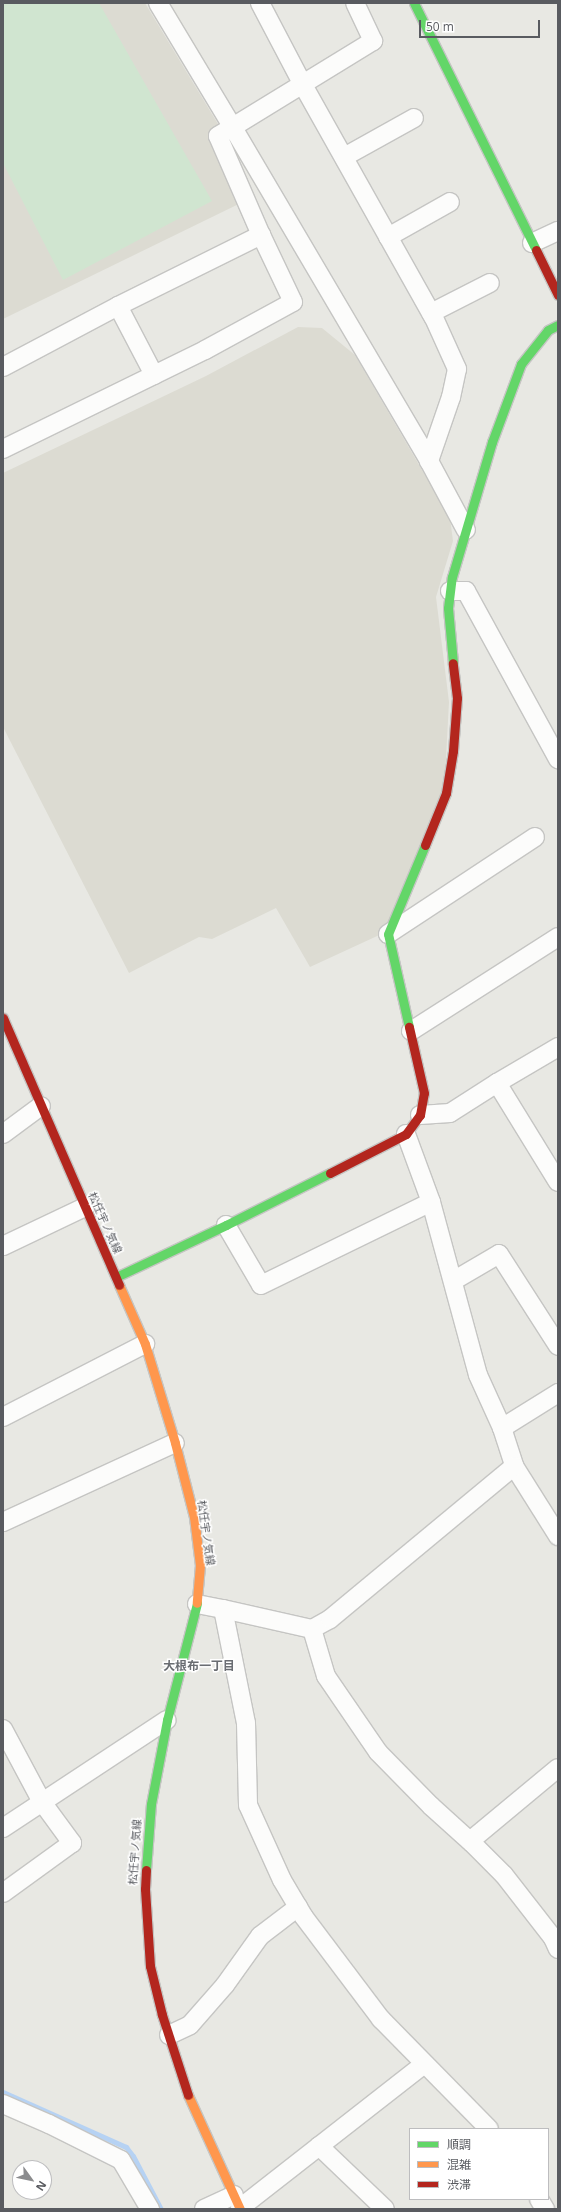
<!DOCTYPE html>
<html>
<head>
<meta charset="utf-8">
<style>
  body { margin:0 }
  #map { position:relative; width:561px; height:2212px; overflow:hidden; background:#e8e8e3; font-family:"Open Sans","Noto Sans JP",sans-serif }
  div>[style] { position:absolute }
  .education>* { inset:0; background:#dcdbd2 }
  .green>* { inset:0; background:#d0e5d0 }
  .stream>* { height:5px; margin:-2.5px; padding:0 2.5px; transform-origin:2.5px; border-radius:2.5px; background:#b6d2f3 }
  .roads { filter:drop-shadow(1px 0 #c5c5c3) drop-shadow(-1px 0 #c5c5c3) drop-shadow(0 1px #c5c5c3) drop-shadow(0 -1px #c5c5c3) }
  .street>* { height:18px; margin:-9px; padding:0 9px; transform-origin:9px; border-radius:9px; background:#fcfcfb }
  .fast>* { height:9px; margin:-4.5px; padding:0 4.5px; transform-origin:4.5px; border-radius:4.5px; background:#63d668 }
  .slow>* { height:9px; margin:-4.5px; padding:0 4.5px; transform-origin:4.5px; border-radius:4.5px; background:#ff974d }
  .jam>* { height:9px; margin:-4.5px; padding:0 4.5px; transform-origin:4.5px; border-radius:4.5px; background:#b3261e }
  span { translate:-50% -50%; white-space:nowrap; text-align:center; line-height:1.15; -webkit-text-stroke:3px #fff; paint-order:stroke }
  .street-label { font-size:11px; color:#595b60 }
  .neighbourhood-label { font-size:12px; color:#6a6d72; font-weight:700 }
  .frame { position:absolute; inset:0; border:4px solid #595b60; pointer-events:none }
  .legend { position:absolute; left:409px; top:2128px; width:140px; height:72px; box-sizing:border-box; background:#fff; border:1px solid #bdbdbf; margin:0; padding:5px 7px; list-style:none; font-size:12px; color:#595b60 }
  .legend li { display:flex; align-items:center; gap:8px; height:20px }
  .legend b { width:20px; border:1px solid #bdbdbf }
  .north { position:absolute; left:12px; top:2160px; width:40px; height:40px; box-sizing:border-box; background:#fff; border:1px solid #bdbdbf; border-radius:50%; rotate:123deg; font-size:11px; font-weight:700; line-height:16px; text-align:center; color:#595b60 }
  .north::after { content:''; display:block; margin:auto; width:14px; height:18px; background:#8b8c8e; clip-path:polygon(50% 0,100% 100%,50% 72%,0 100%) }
  .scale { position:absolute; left:419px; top:20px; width:121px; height:18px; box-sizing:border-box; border:2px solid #595b60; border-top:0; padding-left:5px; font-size:12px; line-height:14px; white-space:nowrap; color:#595b60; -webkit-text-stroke:3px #fff; paint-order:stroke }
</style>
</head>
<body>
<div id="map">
  <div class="education">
    <i style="clip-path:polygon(3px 3px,145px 3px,227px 139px,249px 199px,3px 319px)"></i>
    <i style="clip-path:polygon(298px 327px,322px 328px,355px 355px,450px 518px,453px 541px,436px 597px,449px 702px,444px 795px,388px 931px,310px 967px,276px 908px,212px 939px,199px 937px,129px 973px,3px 727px,3px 473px,206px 376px)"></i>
  </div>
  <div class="green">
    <i style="clip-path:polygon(3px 3px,99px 3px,212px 201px,63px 280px,3px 163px)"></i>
  </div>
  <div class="stream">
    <i style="left:3px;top:2092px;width:135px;rotate:24.1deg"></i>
    <i style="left:126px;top:2147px;width:11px;rotate:52deg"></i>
    <i style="left:133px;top:2156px;width:60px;rotate:62.2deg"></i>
  </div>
  <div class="roads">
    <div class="street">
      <i style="left:158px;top:3px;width:144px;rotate:59deg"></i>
      <i style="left:232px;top:126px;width:389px;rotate:59.5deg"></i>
      <i style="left:260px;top:3px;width:93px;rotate:62.3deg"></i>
      <i style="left:303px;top:85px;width:267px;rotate:60.7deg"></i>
      <i style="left:434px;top:318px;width:56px;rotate:65.7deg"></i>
      <i style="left:457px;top:369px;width:29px;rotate:102deg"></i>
      <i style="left:451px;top:397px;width:68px;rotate:109deg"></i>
      <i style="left:429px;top:461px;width:78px;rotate:61.8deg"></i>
      <i style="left:344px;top:157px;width:80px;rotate:-29.1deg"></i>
      <i style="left:388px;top:237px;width:71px;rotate:-29.4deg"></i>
      <i style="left:532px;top:243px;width:29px;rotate:-25deg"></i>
      <i style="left:118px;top:306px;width:78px;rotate:62.4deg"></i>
      <i style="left:431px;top:313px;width:66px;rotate:-27deg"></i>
      <i style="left:3px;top:367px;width:130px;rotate:-27.9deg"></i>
      <i style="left:118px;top:306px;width:160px;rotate:-26.4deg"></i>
      <i style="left:3px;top:449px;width:225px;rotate:-26.1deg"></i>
      <i style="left:205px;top:350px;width:100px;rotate:-28.6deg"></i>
      <i style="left:293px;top:302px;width:74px;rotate:-115.5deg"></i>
      <i style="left:261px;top:235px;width:108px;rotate:-113.5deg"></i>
      <i style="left:218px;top:136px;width:182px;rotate:-31.5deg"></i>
      <i style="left:373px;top:41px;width:42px;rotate:-115.3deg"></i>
      <i style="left:450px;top:591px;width:16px"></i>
      <i style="left:466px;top:591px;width:192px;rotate:61.3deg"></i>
      <i style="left:388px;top:934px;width:176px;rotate:-33.4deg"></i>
      <i style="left:411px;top:1031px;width:174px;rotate:-32.6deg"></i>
      <i style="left:497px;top:1083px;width:71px;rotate:-30.5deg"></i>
      <i style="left:420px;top:1115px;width:30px;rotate:-4deg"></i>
      <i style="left:450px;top:1113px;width:56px;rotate:-32.6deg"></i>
      <i style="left:497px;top:1083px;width:116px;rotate:58.4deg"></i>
      <i style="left:3px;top:1134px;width:47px;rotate:-36.4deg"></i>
      <i style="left:406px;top:1134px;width:72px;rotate:69.8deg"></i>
      <i style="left:431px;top:1202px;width:179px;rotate:74.8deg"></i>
      <i style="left:478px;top:1375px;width:58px;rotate:65.6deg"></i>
      <i style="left:502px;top:1428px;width:40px;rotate:72deg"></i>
      <i style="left:514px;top:1466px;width:83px;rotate:57.8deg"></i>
      <i style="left:226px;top:1225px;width:69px;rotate:59.7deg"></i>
      <i style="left:261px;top:1285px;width:189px;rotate:-26deg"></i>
      <i style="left:3px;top:1246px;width:91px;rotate:-25.4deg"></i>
      <i style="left:453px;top:1281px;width:53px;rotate:-30.4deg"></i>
      <i style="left:499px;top:1254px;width:109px;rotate:57.3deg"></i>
      <i style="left:3px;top:1417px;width:160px;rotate:-27.2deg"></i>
      <i style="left:502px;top:1428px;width:66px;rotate:-32deg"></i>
      <i style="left:3px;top:1522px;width:189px;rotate:-24.7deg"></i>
      <i style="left:197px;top:1604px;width:26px;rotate:11deg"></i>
      <i style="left:223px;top:1609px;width:116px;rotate:78.6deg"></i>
      <i style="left:246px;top:1723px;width:82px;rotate:88.6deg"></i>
      <i style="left:248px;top:1805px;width:82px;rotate:65.6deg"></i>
      <i style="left:282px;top:1880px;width:43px;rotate:59.3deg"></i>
      <i style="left:304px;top:1917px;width:128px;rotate:53deg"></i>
      <i style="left:381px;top:2019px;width:154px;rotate:45.5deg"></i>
      <i style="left:223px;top:1609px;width:91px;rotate:12.7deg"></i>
      <i style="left:312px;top:1629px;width:49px;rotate:73.4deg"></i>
      <i style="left:326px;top:1676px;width:92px;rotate:55.6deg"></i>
      <i style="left:378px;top:1752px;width:76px;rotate:45.5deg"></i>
      <i style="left:431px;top:1806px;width:55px;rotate:42.1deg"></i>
      <i style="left:472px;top:1843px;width:45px;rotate:45deg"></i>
      <i style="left:504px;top:1875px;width:80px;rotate:52.1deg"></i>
      <i style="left:553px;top:1938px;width:12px;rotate:66deg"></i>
      <i style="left:312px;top:1629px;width:21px;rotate:-29deg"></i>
      <i style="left:330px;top:1619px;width:239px;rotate:-39.7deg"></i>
      <i style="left:3px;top:1729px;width:83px;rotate:61.9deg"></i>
      <i style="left:42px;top:1802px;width:51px;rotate:53.8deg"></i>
      <i style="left:72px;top:1843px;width:85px;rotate:144.1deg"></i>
      <i style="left:3px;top:1828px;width:196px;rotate:-33.4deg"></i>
      <i style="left:470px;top:1841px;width:114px;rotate:-39.7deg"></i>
      <i style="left:169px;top:2035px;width:23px;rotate:-25deg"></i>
      <i style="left:190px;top:2025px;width:53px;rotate:-48.8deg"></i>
      <i style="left:225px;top:1985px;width:60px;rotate:-54.5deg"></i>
      <i style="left:260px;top:1936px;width:48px;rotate:-37.3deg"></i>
      <i style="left:3px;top:2104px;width:50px;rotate:23.5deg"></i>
      <i style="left:49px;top:2124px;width:80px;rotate:26.6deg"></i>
      <i style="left:121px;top:2160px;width:57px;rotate:59.4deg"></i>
      <i style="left:319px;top:2146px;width:91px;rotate:43.7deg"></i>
      <i style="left:539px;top:2199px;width:12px;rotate:59deg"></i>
      <i style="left:240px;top:2208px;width:234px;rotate:-38deg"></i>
      <i style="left:204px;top:2209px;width:33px;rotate:-25deg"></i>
    </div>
    <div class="fast">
      <i style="left:414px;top:3px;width:275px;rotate:63.7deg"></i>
      <i style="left:453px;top:663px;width:55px;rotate:-95.2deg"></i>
      <i style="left:448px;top:608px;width:31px;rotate:-83deg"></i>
      <i style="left:452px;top:577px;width:141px;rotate:-73.5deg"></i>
      <i style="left:492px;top:442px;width:83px;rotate:-69.6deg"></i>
      <i style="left:521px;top:364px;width:43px;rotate:-51.5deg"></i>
      <i style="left:548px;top:330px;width:11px;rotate:-27deg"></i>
      <i style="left:409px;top:1027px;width:95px;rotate:-102.7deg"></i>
      <i style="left:388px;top:934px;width:96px;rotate:-67.4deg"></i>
      <i style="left:116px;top:1277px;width:122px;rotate:-25.3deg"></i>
      <i style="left:226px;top:1225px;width:116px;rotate:-26.6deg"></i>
      <i style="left:146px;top:1870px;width:66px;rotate:-85.7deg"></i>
      <i style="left:151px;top:1804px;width:86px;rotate:-79.2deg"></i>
      <i style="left:167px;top:1720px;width:121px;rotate:-75.6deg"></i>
    </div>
    <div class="slow">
      <i style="left:119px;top:1285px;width:64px;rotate:66.2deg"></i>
      <i style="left:145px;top:1344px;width:103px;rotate:73.1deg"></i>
      <i style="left:175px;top:1443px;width:76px;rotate:75.6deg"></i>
      <i style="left:194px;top:1517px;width:48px;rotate:82.9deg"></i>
      <i style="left:200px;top:1565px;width:38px;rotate:95deg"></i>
      <i style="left:188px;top:2095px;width:125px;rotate:65.5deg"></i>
    </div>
    <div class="jam">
      <i style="left:536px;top:250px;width:50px;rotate:63.9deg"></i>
      <i style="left:425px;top:845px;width:56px;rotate:-68deg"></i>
      <i style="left:446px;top:793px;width:43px;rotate:-80.5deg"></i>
      <i style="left:453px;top:751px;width:53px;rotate:-85.7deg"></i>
      <i style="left:457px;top:698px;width:35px;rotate:-97deg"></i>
      <i style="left:3px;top:1018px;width:291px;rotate:66.5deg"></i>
      <i style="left:330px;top:1173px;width:85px;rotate:-27.2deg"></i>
      <i style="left:406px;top:1134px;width:24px;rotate:-54deg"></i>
      <i style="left:420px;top:1115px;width:22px;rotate:-80deg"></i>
      <i style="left:424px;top:1093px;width:68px;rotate:-102.8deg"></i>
      <i style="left:146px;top:1870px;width:19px;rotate:93deg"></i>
      <i style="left:145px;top:1889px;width:77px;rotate:86.3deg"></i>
      <i style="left:150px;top:1966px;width:50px;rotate:76.2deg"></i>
      <i style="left:162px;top:2015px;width:84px;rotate:72deg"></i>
    </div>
  </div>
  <div class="street-label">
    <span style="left:105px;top:1223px;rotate:66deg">松任宇ノ気線</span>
    <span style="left:206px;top:1533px;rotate:82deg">松任宇ノ気線</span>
    <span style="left:135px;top:1852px;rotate:-86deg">松任宇ノ気線</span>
  </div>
  <div class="neighbourhood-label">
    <span style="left:199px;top:1666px">大根布一丁目</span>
  </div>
  <div class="frame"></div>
  <ul class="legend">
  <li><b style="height:5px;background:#63d668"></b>順調</li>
  <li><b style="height:5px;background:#ff974d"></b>混雑</li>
  <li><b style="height:5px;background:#b3261e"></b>渋滞</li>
  </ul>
  <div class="north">N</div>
  <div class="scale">50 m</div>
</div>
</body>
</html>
